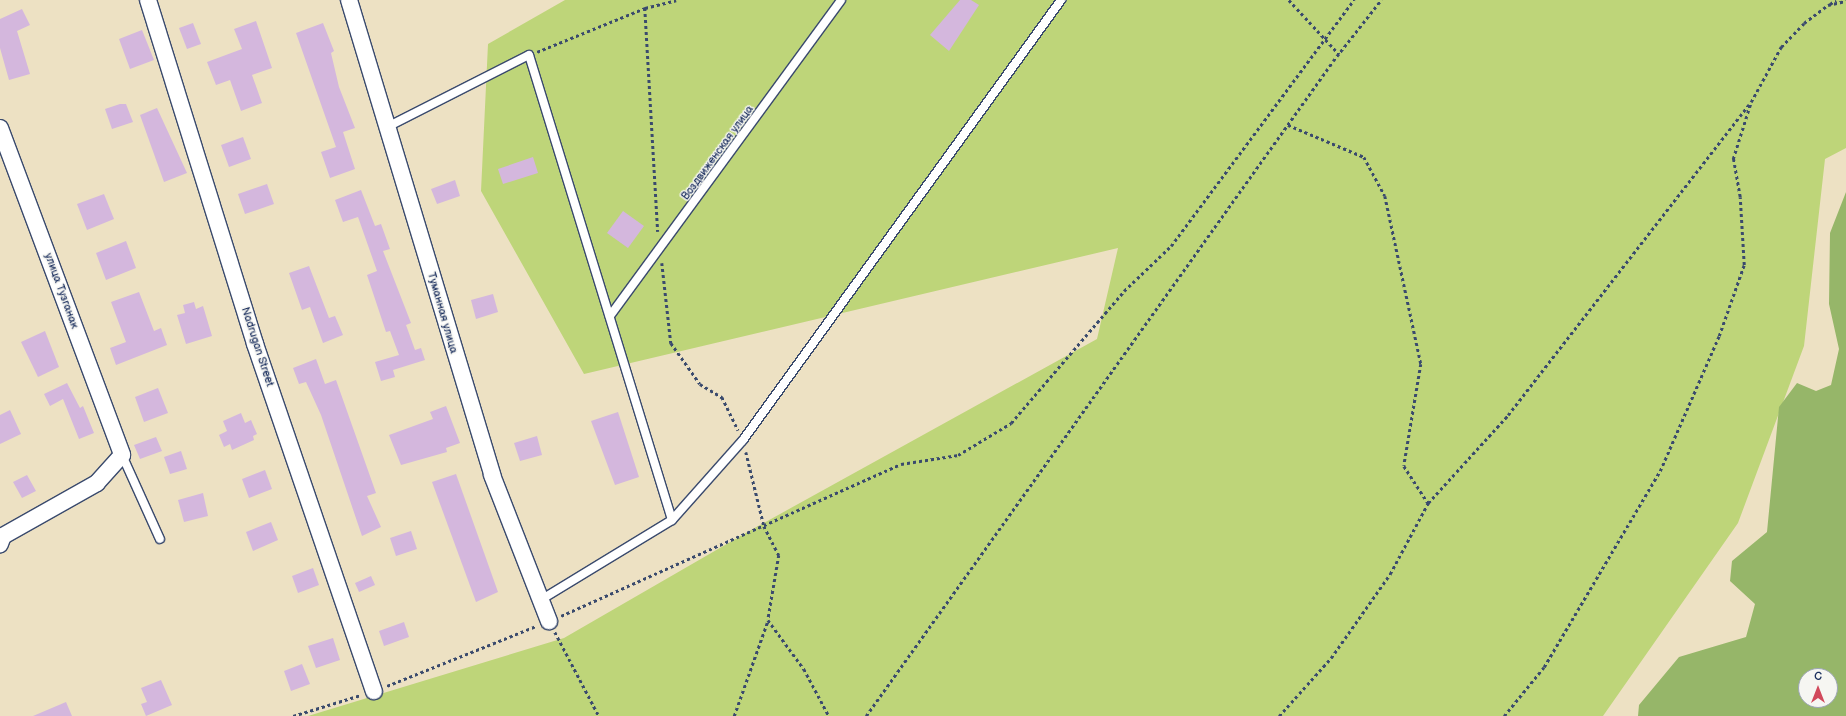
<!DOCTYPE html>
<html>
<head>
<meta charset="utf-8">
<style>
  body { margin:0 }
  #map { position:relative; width:1846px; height:716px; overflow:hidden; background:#ede1c3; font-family:"Balsamiq Sans",sans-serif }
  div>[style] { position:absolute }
  .green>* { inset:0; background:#bed579 }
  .forest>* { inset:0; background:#96b669 }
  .building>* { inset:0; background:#d4b7dd }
  .path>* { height:2.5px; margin-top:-1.25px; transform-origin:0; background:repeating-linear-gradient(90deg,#3a4a6d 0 3px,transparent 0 6px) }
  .roads { filter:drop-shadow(1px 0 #3a4a6d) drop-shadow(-1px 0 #3a4a6d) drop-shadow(0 1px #3a4a6d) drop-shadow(0 -1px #3a4a6d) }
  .service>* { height:8px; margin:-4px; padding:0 4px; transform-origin:4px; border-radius:4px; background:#fff }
  .minor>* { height:16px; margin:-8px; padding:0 8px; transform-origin:8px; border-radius:8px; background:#fff }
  span { translate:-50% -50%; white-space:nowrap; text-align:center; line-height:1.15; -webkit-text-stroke:3px #f6f6f2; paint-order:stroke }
  .street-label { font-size:11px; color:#1b2f5e }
  .north { position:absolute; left:1798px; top:668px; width:40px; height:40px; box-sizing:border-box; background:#f6f6f2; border:1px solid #9ea6b7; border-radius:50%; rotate:0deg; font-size:11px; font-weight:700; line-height:16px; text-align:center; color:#1b2f5e }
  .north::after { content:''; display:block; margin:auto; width:14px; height:18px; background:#d1495b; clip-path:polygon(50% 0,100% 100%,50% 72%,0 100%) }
</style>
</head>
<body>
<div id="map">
  <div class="green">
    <i style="clip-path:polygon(565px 0,1846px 0,1846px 148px,1825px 159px,1804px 346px,1738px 523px,1603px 716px,308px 716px,564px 638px,751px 530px,1097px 339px,1118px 248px,584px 374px,481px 191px,488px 44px)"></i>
  </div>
  <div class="forest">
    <i style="clip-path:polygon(evenodd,1846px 192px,1846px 716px,1638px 716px,1639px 705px,1679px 657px,1746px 637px,1755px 604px,1730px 581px,1732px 561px,1767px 532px,1779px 407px,1797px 383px,1816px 391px,1831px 385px,1839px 349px,1829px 304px,1830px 233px,1846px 192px,1806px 676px,1830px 676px,1830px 700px,1806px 700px,1806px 676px)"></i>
  </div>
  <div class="building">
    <i style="clip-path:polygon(960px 0,971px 0,979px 5px,949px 51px,930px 35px)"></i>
    <i style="clip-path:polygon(22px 9px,30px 25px,17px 31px,30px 74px,9px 80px,0 48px,0 19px)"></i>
    <i style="clip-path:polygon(256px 21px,272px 68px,252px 75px,262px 103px,241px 111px,230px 80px,216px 85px,207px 62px,242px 49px,234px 29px)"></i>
    <i style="clip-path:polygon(193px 23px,201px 44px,187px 49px,179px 28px)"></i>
    <i style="clip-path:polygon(323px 23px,334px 51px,331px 53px,339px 87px,355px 128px,343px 132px,355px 169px,330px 178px,321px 152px,336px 147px,296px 33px)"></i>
    <i style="clip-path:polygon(142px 30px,154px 60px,130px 69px,119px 39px)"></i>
    <i style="clip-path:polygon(120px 104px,126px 104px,133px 122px,112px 129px,105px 109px)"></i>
    <i style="clip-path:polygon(157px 108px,187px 173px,164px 182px,140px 115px)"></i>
    <i style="clip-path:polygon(243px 137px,251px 159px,229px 167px,221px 145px)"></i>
    <i style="clip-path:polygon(533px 157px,538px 173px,503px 184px,498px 169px)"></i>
    <i style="clip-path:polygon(455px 180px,460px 196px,437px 204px,431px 189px)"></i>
    <i style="clip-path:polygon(267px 184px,274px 204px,245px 214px,238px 194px)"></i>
    <i style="clip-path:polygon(361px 190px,375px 226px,381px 224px,390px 249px,383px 251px,411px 323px,406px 325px,415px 350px,421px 348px,425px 360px,393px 370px,395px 377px,381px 381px,375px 362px,399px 355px,390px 331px,386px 332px,367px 275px,377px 271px,358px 217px,343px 222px,335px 200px)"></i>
    <i style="clip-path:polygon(104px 194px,114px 219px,87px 230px,77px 204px)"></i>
    <i style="clip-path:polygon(623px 211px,644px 226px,628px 248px,607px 233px)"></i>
    <i style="clip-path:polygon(126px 241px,136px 268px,106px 280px,96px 253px)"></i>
    <i style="clip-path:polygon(309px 266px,329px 318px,335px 316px,343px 335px,323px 343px,310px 307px,302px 310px,289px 273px)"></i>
    <i style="clip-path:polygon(139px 292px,154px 331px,161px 328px,167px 345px,116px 365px,110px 348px,126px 342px,111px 302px)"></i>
    <i style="clip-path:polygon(493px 294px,498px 312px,476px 319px,471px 300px)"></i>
    <i style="clip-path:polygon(194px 302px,196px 309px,203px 306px,212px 336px,186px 344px,177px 315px,185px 313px,183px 305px)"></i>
    <i style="clip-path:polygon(45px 331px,59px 367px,38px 377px,21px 342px)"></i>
    <i style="clip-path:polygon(316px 359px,325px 384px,336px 380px,376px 493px,367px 496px,381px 527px,362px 536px,321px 415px,306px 382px,299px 384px,293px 368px)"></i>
    <i style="clip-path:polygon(67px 383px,80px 408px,83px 406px,94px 433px,79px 439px,63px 399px,50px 406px,44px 394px)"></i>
    <i style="clip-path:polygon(158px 388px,168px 413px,144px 422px,135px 397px)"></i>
    <i style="clip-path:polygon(446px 406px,460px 443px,446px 448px,447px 452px,401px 465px,389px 435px,433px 419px,430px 412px)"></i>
    <i style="clip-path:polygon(10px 410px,21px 434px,0 444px,0 415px)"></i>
    <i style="clip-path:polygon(618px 412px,639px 477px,615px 485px,591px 421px)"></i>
    <i style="clip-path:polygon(241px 413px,245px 423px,251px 420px,257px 434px,253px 436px,254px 440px,232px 450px,230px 444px,224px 447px,219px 435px,227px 431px,223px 421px)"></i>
    <i style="clip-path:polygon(537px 436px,542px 455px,520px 461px,514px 443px)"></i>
    <i style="clip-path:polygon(156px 437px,162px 451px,140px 459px,134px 445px)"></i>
    <i style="clip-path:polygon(181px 451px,187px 469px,170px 474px,164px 457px)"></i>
    <i style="clip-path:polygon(265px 470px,272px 489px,249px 498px,242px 479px)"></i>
    <i style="clip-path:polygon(456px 474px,498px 592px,476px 602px,432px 482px)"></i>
    <i style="clip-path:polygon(27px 475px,36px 491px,22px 498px,13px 482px)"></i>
    <i style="clip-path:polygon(203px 493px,208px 516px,184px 522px,178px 500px)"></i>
    <i style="clip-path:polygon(271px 522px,278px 540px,253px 551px,246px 532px)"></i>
    <i style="clip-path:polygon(411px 531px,417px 549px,396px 556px,390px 538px)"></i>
    <i style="clip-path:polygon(313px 568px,319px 585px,298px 593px,292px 576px)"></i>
    <i style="clip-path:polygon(371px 576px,375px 585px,359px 592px,355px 583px)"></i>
    <i style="clip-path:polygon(404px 622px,409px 637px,384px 646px,379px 631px)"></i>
    <i style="clip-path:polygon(333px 638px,340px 660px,316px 668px,308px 646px)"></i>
    <i style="clip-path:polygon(302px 664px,310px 684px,291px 691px,284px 671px)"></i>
    <i style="clip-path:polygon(161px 680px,172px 705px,146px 716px,141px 704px,147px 702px,141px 688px)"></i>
    <i style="clip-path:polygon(66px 702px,72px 716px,33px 716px)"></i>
  </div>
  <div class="path">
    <i style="left:1289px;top:0;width:74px;rotate:47.2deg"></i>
    <i style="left:1830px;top:4px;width:7px;rotate:-34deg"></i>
    <i style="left:645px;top:8px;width:32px;rotate:-14deg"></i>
    <i style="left:537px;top:52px;width:117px;rotate:-22.2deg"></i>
    <i style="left:645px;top:8px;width:224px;rotate:86.7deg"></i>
    <i style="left:1288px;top:125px;width:82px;rotate:22.8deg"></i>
    <i style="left:1364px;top:157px;width:44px;rotate:61.7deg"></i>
    <i style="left:1385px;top:196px;width:172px;rotate:77.9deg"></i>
    <i style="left:1421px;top:364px;width:103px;rotate:99.5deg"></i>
    <i style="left:1404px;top:466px;width:44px;rotate:57deg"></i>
    <i style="left:662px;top:263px;width:81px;rotate:83.6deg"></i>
    <i style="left:671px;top:343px;width:50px;rotate:54.7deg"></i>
    <i style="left:700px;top:384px;width:26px;rotate:31deg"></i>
    <i style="left:722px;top:397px;width:37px;rotate:64deg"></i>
    <i style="left:746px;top:452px;width:76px;rotate:76.3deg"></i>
    <i style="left:764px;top:526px;width:33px;rotate:63deg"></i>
    <i style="left:779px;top:555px;width:66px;rotate:99.6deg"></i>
    <i style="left:768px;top:620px;width:61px;rotate:53.7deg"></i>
    <i style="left:804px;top:669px;width:53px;rotate:62deg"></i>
    <i style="left:561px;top:616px;width:372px;rotate:-24.1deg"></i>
    <i style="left:901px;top:464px;width:58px;rotate:-9deg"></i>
    <i style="left:958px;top:455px;width:62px;rotate:-31.1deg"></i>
    <i style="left:1011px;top:423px;width:174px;rotate:-49.4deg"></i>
    <i style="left:1124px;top:291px;width:65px;rotate:-43.8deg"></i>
    <i style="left:1171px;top:246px;width:307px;rotate:-53.4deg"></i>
    <i style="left:555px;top:632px;width:95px;rotate:62.4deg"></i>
    <i style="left:387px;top:686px;width:161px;rotate:-21.9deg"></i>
    <i style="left:293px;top:716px;width:71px;rotate:-17.2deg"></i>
    <i style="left:734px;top:716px;width:102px;rotate:-70.5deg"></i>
    <i style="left:866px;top:716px;width:804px;rotate:-54.51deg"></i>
    <i style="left:1333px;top:61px;width:78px;rotate:-51.8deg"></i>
    <i style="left:1279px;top:716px;width:78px;rotate:-48.1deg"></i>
    <i style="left:1331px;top:658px;width:103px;rotate:-54.9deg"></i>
    <i style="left:1390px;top:574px;width:81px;rotate:-61.8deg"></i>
    <i style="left:1428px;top:503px;width:119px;rotate:-47.7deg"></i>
    <i style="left:1508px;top:415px;width:393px;rotate:-52.2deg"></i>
    <i style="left:1504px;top:716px;width:63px;rotate:-50.8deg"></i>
    <i style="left:1544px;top:667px;width:228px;rotate:-59.4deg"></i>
    <i style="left:1660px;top:471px;width:147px;rotate:-66.4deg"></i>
    <i style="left:1719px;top:336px;width:75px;rotate:-70.6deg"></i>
    <i style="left:1744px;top:265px;width:68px;rotate:-93.4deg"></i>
    <i style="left:1740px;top:197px;width:39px;rotate:-100deg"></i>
    <i style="left:1733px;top:159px;width:60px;rotate:-72.5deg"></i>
    <i style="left:1751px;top:102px;width:63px;rotate:-61.4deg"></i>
    <i style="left:1781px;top:47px;width:33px;rotate:-46deg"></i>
    <i style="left:1804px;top:23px;width:30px;rotate:-37deg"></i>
    <i style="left:1828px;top:5px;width:18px;rotate:-13deg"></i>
  </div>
  <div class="roads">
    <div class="service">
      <i style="left:387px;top:127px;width:159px;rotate:-26.9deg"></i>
      <i style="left:529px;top:55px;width:486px;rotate:72.9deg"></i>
      <i style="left:672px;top:520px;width:156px;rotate:148.7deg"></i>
      <i style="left:610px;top:316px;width:391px;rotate:-53.8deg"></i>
      <i style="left:122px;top:455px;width:92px;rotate:65.7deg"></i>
      <i style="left:672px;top:520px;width:107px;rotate:-48.4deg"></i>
      <i style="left:743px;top:440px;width:543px;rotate:-54.14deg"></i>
    </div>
    <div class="minor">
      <i style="left:148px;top:0;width:360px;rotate:72.7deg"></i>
      <i style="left:255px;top:344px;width:367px;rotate:71.1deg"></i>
      <i style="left:349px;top:0;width:496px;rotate:73.2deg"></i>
      <i style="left:492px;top:475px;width:157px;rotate:68.7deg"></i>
      <i style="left:0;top:128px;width:349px;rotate:69.5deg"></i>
      <i style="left:122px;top:455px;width:38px;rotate:132deg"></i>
      <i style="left:97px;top:483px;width:108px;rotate:150.6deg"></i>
      <i style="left:3px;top:536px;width:9px;rotate:111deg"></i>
    </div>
  </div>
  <div class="street-label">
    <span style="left:718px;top:153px;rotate:-54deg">Воздвиженская улица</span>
    <span style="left:61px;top:291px;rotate:70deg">улица Тузганак</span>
    <span style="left:442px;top:313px;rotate:74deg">Туманная улица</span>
    <span style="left:257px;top:347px;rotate:72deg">Nadrugan Street</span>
  </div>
  <div class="north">С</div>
</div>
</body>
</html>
